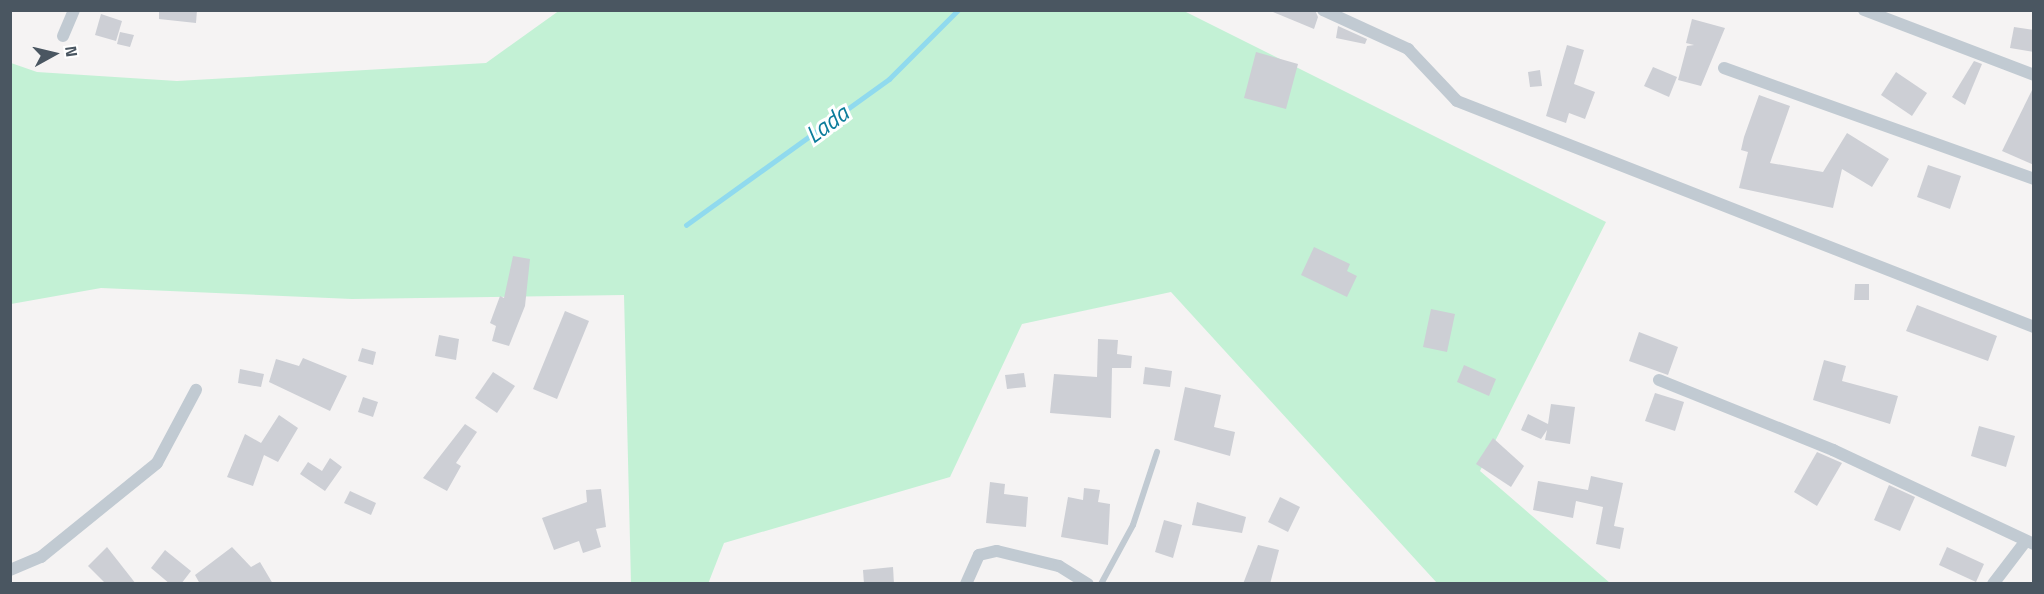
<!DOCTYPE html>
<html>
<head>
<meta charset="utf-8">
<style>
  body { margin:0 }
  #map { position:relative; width:2044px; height:594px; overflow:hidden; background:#f5f3f3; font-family:"Titillium Web",sans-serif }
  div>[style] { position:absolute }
  .green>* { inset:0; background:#c3f1d5 }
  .stream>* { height:4.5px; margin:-2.25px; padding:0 2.25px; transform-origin:2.25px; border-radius:2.25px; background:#90daee }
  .building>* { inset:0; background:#cdcfd5 }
  .service>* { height:6px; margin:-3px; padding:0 3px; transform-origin:3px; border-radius:3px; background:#c1cad2 }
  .minor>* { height:12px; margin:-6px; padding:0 6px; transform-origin:6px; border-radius:6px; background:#c1cad2 }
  span { translate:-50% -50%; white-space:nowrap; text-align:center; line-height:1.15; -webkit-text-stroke:6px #fff; paint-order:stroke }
  .water-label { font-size:24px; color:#0c7c9b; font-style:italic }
  .frame { position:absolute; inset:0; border:12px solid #4a5661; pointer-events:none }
  .north { position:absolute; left:24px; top:24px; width:60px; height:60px; -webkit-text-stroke:4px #fff; paint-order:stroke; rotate:82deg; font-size:16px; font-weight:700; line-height:24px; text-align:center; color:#4a5661 }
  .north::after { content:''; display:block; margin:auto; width:21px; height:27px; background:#4a5661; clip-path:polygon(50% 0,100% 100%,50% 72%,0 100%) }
</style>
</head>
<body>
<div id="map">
  <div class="green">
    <i style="clip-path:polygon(560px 10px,1184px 11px,1606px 222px,1480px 471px,1610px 583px,1437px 583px,1171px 292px,1022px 324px,950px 477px,724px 543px,708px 584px,631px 583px,624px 295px,352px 299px,101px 288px,11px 304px,11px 63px,37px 72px,177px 81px,486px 63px)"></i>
  </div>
  <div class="stream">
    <i style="left:686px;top:225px;width:250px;rotate:-35.7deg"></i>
    <i style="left:889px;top:79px;width:98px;rotate:-45deg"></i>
  </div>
  <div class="building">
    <i style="clip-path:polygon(159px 10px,197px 10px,196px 23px,159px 19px)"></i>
    <i style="clip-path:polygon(1268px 10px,1315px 10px,1318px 17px,1314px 29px)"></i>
    <i style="clip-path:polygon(101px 14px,122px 21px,116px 41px,95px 35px)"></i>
    <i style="clip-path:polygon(1692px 19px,1725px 28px,1701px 86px,1678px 80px,1687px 46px,1694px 45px,1686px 43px)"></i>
    <i style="clip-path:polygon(1338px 26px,1367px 39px,1365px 44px,1336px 38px)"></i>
    <i style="clip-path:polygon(2014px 27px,2034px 30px,2034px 52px,2010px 48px)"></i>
    <i style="clip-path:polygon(120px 32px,134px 35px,130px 47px,117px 44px)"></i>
    <i style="clip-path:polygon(1567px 45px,1584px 50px,1574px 84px,1595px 92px,1585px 119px,1569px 113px,1566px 123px,1546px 116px)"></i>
    <i style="clip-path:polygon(1256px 52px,1298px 64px,1286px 109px,1244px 98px)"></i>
    <i style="clip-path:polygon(1974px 61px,1982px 64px,1965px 105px,1952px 97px)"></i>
    <i style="clip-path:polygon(1653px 67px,1677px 77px,1669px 97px,1644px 86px)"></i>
    <i style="clip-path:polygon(1540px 70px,1542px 86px,1530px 87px,1528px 72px)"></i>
    <i style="clip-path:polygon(1896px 72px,1927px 93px,1912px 116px,1881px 95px)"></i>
    <i style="clip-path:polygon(2034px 86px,2034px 165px,2002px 151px)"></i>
    <i style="clip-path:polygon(1759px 95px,1790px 106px,1770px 163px,1823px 172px,1847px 133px,1889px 159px,1872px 187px,1842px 169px,1833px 208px,1739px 188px,1748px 152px,1741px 150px,1744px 137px)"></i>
    <i style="clip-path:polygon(1928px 165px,1961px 176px,1950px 209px,1917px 197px)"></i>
    <i style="clip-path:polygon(1314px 247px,1350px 264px,1347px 271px,1357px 276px,1347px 297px,1301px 275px)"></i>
    <i style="clip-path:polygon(513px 256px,530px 259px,525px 306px,509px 346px,492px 341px,496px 326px,490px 323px,500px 296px,504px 298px)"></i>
    <i style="clip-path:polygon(1855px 284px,1869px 284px,1869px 300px,1854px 300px)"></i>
    <i style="clip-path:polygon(1917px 305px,1997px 336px,1988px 361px,1906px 331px)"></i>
    <i style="clip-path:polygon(1431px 309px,1455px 314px,1447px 352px,1423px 347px)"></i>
    <i style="clip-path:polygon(565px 311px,589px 321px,557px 399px,533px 389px)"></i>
    <i style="clip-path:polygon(1639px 332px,1678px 347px,1668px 375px,1629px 361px)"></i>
    <i style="clip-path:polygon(439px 335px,459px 339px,456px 360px,435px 356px)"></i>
    <i style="clip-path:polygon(1098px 339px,1118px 340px,1117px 354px,1132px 356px,1131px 368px,1112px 368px,1111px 418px,1050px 413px,1054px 374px,1097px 377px)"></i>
    <i style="clip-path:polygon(362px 348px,376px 352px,373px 365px,358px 361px)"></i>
    <i style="clip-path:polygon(303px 358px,347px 376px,330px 411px,269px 382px,276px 359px,299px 366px)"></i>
    <i style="clip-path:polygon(1824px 360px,1846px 366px,1842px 381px,1898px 396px,1890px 424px,1813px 400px)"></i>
    <i style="clip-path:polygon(1464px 365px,1496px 379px,1489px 396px,1457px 382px)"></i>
    <i style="clip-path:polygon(1145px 367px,1172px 371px,1170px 387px,1143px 384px)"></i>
    <i style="clip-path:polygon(240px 369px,264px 374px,261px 387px,238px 383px)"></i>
    <i style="clip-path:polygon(493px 372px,515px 386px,497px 413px,475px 398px)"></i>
    <i style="clip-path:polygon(1024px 373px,1026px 387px,1007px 389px,1005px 375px)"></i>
    <i style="clip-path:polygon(1185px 387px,1221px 395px,1214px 427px,1235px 432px,1230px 456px,1174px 440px)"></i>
    <i style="clip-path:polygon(1655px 393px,1684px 402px,1675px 431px,1645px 421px)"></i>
    <i style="clip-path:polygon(363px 397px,378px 402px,373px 417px,358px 412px)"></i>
    <i style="clip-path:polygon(1551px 404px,1575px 407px,1570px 444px,1545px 440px,1547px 430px,1541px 439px,1521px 430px,1528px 414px,1548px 424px)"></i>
    <i style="clip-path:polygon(279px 415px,298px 428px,278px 462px,264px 455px,253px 486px,227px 477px,245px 434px,261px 443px)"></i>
    <i style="clip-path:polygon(465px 424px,477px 432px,456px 463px,461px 466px,447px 491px,423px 478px)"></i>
    <i style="clip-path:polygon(1979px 426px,2015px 436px,2006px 467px,1971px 456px)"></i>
    <i style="clip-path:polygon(1493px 438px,1524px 466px,1511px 487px,1476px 464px)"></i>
    <i style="clip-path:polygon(1817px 452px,1842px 463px,1817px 506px,1794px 492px)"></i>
    <i style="clip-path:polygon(330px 458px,342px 467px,325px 491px,300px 474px,308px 462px,322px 471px)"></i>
    <i style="clip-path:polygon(1591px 476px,1623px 483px,1614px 526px,1624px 528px,1620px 549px,1596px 544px,1603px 507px,1576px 501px,1573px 518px,1533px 510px,1538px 481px,1588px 490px)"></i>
    <i style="clip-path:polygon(990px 482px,1005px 484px,1004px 494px,1028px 497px,1026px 527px,986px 523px)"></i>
    <i style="clip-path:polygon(1889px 485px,1915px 497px,1900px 531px,1874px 520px)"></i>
    <i style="clip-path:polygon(1084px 488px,1100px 490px,1098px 502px,1110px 504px,1108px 545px,1061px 537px,1068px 497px,1083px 500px)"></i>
    <i style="clip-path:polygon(601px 489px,606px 527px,596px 529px,601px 547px,583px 553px,579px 541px,554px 550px,542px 518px,587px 502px,586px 490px)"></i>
    <i style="clip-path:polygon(350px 491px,376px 503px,371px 515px,344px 503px)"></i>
    <i style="clip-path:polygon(1280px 497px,1300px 507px,1288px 532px,1268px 522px)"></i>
    <i style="clip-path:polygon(1197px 502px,1246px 517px,1242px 533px,1192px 525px)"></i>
    <i style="clip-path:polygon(1164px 520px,1182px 525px,1173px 558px,1155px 552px)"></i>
    <i style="clip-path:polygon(1258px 545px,1279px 550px,1270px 584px,1243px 584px)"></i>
    <i style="clip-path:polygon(107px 547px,136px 584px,106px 584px,88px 566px)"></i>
    <i style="clip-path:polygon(232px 547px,251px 567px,260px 562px,273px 584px,200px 584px,195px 575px)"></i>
    <i style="clip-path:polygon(1947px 547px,1984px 564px,1976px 582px,1939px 565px)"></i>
    <i style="clip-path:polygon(165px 550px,191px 571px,181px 584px,170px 584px,151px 568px)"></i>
    <i style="clip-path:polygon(893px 567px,894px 584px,864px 584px,863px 570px)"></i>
  </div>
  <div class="service">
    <i style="left:1101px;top:584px;width:67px;rotate:-61.5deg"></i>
    <i style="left:1133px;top:525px;width:77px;rotate:-71.8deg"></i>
  </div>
  <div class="minor">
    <i style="left:1323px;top:10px;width:94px;rotate:24.6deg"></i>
    <i style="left:1408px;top:49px;width:71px;rotate:46.7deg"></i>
    <i style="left:1457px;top:101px;width:620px;rotate:21.39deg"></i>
    <i style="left:1864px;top:10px;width:182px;rotate:20.9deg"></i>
    <i style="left:63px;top:36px;width:28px;rotate:-67deg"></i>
    <i style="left:1724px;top:68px;width:329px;rotate:19.7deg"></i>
    <i style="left:1659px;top:380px;width:188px;rotate:21.9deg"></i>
    <i style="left:1833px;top:450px;width:222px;rotate:25.1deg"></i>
    <i style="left:10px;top:570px;width:34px;rotate:-23deg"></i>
    <i style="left:41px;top:557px;width:149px;rotate:-39deg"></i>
    <i style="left:157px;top:463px;width:83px;rotate:-61.9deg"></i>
    <i style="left:966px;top:584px;width:32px;rotate:-66deg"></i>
    <i style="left:979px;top:555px;width:18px;rotate:-13deg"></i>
    <i style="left:997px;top:551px;width:64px;rotate:13.6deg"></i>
    <i style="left:1059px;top:566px;width:34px;rotate:32deg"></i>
    <i style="left:1993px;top:584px;width:53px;rotate:-52.7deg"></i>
  </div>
  <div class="water-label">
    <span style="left:827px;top:124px;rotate:-36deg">Lada</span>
  </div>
  <div class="frame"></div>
  <div class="north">N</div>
</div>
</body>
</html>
